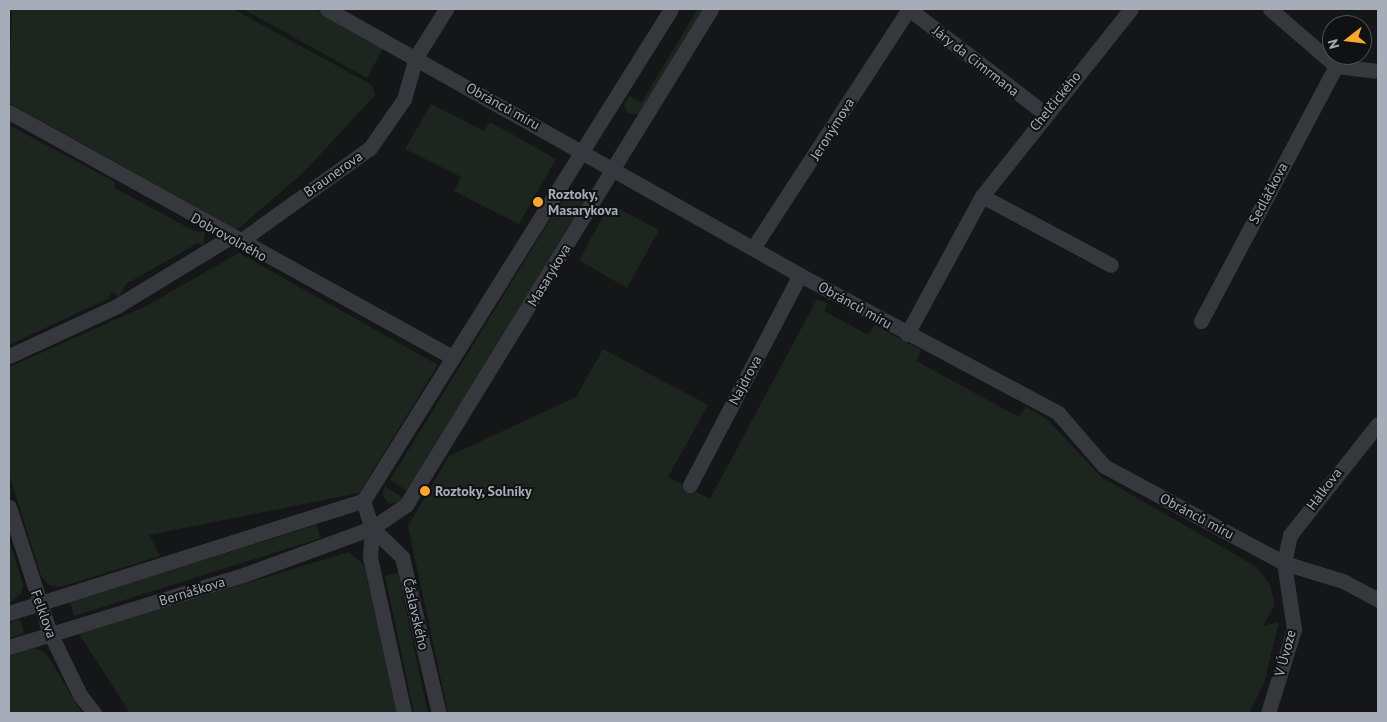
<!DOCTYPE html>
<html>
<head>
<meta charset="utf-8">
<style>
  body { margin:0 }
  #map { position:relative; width:1387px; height:722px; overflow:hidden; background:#151618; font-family:"PT Sans",sans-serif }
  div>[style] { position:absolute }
  .green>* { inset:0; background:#1d261e }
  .minor>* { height:15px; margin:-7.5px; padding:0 7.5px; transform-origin:7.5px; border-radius:7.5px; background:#36383d }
  .dots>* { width:14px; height:14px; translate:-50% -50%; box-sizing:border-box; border:2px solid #101113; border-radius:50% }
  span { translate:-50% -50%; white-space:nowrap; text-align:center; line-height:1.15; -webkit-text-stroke:4px #101113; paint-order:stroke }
  .street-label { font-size:14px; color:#a7adb8 }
  .poi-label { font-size:14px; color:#a7adb8; font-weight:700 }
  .left { translate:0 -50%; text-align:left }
  .frame { position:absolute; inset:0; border:10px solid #a7adb8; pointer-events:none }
  .north { position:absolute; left:1322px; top:15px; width:50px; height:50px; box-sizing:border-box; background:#101113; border:1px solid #4c4f55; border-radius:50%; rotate:254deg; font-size:14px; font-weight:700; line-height:20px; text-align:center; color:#a7adb8 }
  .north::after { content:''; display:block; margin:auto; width:18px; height:22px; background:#faa72b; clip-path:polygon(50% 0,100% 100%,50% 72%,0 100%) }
</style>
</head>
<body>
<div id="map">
  <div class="green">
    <i style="clip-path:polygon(12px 9px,233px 9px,372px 85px,375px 95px,304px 172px,237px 230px,9px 103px)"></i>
    <i style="clip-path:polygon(243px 9px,315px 9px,384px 47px,367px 78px)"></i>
    <i style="clip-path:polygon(698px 9px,708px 9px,643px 115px,628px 113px,624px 105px,629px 96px,641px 103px)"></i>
    <i style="clip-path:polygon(431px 104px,484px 131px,490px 122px,556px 159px,519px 224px,454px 191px,461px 177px,405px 149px)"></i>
    <i style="clip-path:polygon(9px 125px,115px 182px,115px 188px,194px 231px,205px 232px,203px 246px,198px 243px,126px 284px,119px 297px,112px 292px,109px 298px,9px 345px)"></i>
    <i style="clip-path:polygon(576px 194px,585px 203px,409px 492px,390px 480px,564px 197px)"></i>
    <i style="clip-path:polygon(610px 204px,659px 230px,627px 288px,579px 260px)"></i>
    <i style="clip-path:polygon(239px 253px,438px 365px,359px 493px,149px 535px,160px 556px,60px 587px,49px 585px,41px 576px,9px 474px,9px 367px,146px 306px)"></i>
    <i style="clip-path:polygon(817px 299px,827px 303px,824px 311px,868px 335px,875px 325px,921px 350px,916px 361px,1019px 417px,1026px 407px,1047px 419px,1101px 477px,1255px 566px,1269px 583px,1275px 604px,1263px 626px,1279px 622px,1264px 683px,1249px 713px,448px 713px,408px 526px,449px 456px,576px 397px,603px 349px,708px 405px,668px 477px,710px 499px)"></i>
    <i style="clip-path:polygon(385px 486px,406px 500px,389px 504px,382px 495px)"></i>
    <i style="clip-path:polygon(316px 525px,321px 538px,74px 616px,70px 602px)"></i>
    <i style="clip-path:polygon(9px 539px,23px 585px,21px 594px,9px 603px)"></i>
    <i style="clip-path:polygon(349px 552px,364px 565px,397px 713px,130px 713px,79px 634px)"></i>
    <i style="clip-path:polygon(398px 573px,428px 713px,414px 713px,385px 576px)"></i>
    <i style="clip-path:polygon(20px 619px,24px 633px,9px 638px,9px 623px)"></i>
    <i style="clip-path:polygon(34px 648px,46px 653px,82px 713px,9px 713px,9px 656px)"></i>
  </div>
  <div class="minor">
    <i style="left:327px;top:9px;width:543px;rotate:29.35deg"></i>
    <i style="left:800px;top:275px;width:293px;rotate:28.1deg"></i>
    <i style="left:1058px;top:413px;width:70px;rotate:49deg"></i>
    <i style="left:1104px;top:466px;width:204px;rotate:28.3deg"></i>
    <i style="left:1284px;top:563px;width:62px;rotate:17deg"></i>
    <i style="left:1343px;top:581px;width:40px;rotate:28deg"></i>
    <i style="left:1270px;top:9px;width:87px;rotate:40.8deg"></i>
    <i style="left:1336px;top:66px;width:42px;rotate:6.8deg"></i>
    <i style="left:9px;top:112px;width:506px;rotate:28.94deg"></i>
    <i style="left:982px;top:196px;width:146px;rotate:28.1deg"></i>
    <i style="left:239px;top:242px;width:161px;rotate:-35.7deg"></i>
    <i style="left:370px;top:148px;width:60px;rotate:-55.2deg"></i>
    <i style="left:404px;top:99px;width:44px;rotate:-74.1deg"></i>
    <i style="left:416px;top:57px;width:57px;rotate:-58deg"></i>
    <i style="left:753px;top:248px;width:285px;rotate:-56.9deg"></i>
    <i style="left:909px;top:9px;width:170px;rotate:37.6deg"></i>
    <i style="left:1201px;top:321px;width:289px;rotate:-62.1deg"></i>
    <i style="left:907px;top:334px;width:157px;rotate:-61.5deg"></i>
    <i style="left:982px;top:196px;width:239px;rotate:-51.5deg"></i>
    <i style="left:9px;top:356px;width:119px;rotate:-24.8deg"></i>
    <i style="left:117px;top:306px;width:131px;rotate:-31.3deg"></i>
    <i style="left:690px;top:485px;width:237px;rotate:-62.4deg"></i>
    <i style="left:363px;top:501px;width:580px;rotate:-57.95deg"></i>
    <i style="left:363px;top:501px;width:28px;rotate:72deg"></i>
    <i style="left:372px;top:528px;width:29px;rotate:94deg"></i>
    <i style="left:370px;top:557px;width:160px;rotate:77.7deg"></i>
    <i style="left:9px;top:507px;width:133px;rotate:72deg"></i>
    <i style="left:50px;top:633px;width:69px;rotate:64.2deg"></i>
    <i style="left:80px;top:695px;width:23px;rotate:52deg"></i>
    <i style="left:372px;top:528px;width:42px;rotate:44deg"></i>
    <i style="left:402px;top:557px;width:160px;rotate:76.7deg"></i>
    <i style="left:9px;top:613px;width:371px;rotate:-17.6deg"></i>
    <i style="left:9px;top:647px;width:248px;rotate:-17.1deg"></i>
    <i style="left:246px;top:574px;width:134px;rotate:-20.1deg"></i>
    <i style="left:372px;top:528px;width:41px;rotate:-34.1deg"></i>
    <i style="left:406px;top:505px;width:582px;rotate:-58.41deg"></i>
    <i style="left:1268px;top:713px;width:88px;rotate:-72.8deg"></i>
    <i style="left:1294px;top:629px;width:67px;rotate:-98.6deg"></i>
    <i style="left:1284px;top:563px;width:29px;rotate:-78deg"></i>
    <i style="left:1290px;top:535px;width:142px;rotate:-51.6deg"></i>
  </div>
  <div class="dots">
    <i style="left:538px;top:202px;background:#faa72b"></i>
    <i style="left:425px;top:491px;background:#faa72b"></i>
  </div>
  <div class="street-label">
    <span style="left:976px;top:61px;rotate:38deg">Járy da Cimrmana</span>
    <span style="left:1055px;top:101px;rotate:-51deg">Chelčického</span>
    <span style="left:503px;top:106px;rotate:29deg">Obránců míru</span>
    <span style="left:832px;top:129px;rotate:-58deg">Jeronýmova</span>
    <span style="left:333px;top:174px;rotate:-35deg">Braunerova</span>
    <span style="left:1268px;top:193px;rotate:-62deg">Sedláčkova</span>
    <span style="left:229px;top:237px;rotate:29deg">Dobrovolného</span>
    <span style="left:549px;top:275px;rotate:-59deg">Masarykova</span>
    <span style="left:855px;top:305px;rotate:29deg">Obránců míru</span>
    <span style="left:745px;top:380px;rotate:-62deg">Najdrova</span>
    <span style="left:1324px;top:489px;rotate:-53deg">Hálkova</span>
    <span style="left:1197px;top:516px;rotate:28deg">Obránců míru</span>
    <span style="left:192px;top:591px;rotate:-17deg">Bernáškova</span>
    <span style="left:44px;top:614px;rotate:70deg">Felklova</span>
    <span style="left:416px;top:614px;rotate:77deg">Čáslavského</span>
    <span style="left:1285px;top:653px;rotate:-75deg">V Úvoze</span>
  </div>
  <div class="poi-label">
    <span class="left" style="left:548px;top:202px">Roztoky,<br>Masarykova</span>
    <span class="left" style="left:435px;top:491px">Roztoky, Solníky</span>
  </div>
  <div class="frame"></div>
  <div class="north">N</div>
</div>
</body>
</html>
